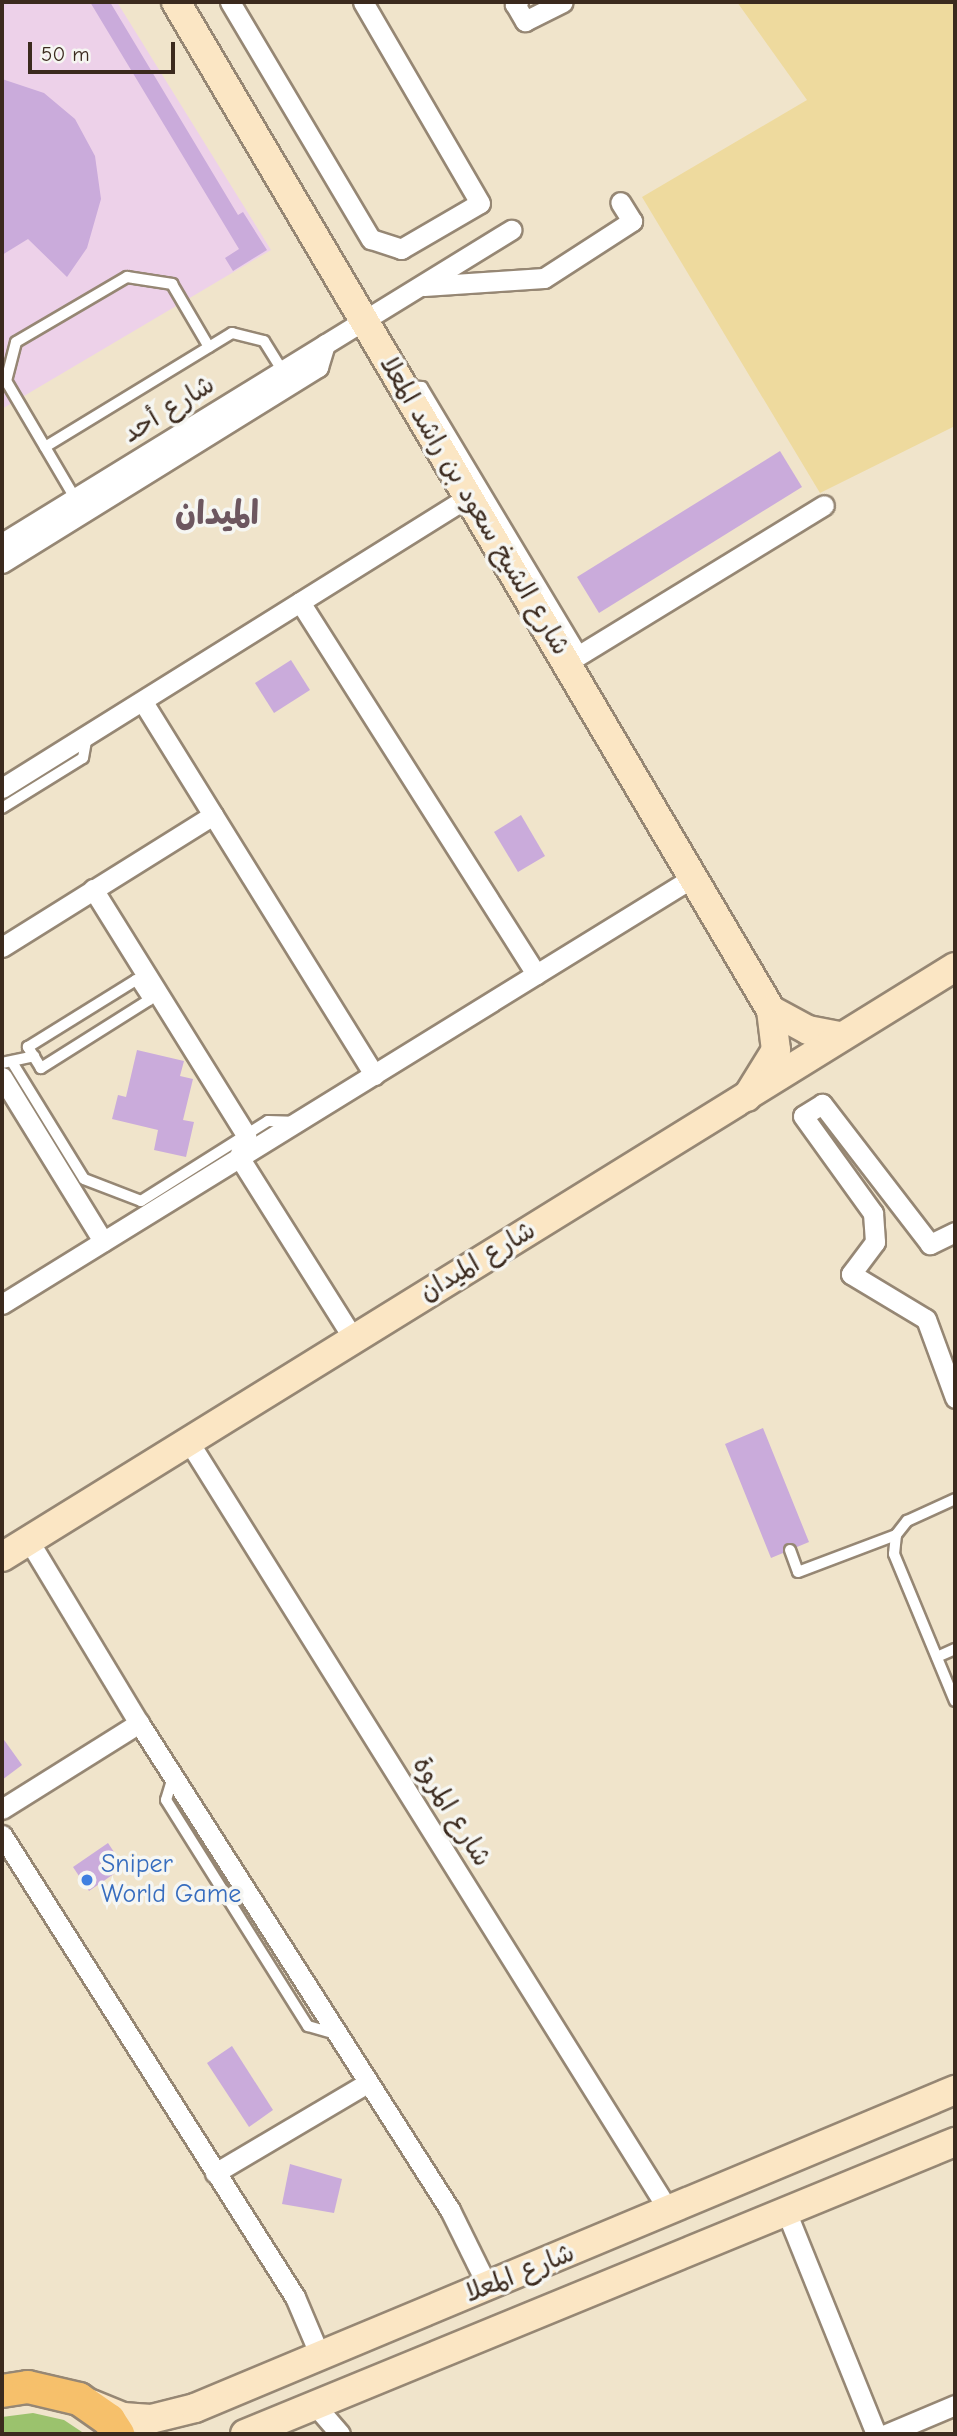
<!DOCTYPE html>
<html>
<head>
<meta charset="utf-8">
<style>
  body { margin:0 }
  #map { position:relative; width:957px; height:2436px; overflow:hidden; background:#f0e4cb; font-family:"Comic Neue","Playpen Sans Arabic",sans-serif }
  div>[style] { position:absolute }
  .built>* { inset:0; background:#edd1e9 }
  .green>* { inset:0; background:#9bc26d }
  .sand>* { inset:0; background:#eeda9e }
  .building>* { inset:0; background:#caabdb }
  .roads { filter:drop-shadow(2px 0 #968774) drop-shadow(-2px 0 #968774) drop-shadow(0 2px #968774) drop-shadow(0 -2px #968774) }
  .lane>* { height:10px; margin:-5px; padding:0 5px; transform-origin:5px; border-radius:5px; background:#fff }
  .street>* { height:19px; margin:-9.5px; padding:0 9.5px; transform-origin:9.5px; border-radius:9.5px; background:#fff }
  .secondary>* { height:28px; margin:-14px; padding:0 14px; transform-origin:14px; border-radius:14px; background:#fbe6c4 }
  .primary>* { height:32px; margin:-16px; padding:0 16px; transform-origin:16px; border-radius:16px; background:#f6c06b }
  .dots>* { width:19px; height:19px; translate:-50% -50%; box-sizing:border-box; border:4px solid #f6f6f2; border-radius:50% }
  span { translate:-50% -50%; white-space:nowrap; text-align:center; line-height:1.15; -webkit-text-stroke:7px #f6f6f2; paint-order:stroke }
  .street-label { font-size:26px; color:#3b2a1e }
  .shop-label { font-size:26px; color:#366cbe }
  .left { translate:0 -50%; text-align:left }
  .district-label { font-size:33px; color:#6d5760; font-weight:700 }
  .frame { position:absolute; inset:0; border:4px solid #3b2a1e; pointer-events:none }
  .scale { position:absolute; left:28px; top:42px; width:147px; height:32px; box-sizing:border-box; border:4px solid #3b2a1e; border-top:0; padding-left:9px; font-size:21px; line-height:24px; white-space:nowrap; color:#3b2a1e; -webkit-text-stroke:5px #f6f6f2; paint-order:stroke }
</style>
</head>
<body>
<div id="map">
  <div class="built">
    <i style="clip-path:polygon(2px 2px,117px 2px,271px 250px,2px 409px)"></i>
  </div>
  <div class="green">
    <i style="clip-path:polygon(33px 2413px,64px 2420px,85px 2434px,2px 2434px,2px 2417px)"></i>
  </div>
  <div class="sand">
    <i style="clip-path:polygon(737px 2px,955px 2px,955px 426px,820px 493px,642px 197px,807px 100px)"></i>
  </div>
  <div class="building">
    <i style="clip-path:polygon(90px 2px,110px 2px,238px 215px,243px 212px,267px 250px,233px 271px,225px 258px,239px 249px)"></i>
    <i style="clip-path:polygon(2px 79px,44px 93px,75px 119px,95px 156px,101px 199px,87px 248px,67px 277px,28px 239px,2px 255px)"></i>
    <i style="clip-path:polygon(780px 451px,802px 487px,599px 613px,577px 577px)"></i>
    <i style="clip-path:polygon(291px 660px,310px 690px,274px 713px,255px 683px)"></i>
    <i style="clip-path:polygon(521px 815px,545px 856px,518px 872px,494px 832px)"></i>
    <i style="clip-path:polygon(137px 1050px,184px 1061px,180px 1076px,193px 1079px,183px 1120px,194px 1122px,186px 1157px,154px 1150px,158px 1130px,112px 1119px,118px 1095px,126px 1097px)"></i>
    <i style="clip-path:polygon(763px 1428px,809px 1542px,797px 1547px,787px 1543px,783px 1553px,771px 1558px,725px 1444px)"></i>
    <i style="clip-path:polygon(2px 1737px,22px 1765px,2px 1780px)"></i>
    <i style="clip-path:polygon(108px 1843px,124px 1867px,89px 1891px,73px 1867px)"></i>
    <i style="clip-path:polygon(232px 2046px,273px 2110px,249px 2127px,207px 2063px)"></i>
    <i style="clip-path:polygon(290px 2164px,342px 2179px,334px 2213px,282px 2204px)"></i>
  </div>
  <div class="roads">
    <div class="lane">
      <i style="left:409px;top:386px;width:13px;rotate:4deg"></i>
      <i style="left:422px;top:387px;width:311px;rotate:59.1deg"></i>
      <i style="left:45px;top:447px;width:219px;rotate:-31.4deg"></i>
      <i style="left:232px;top:333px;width:33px;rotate:14deg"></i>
      <i style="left:264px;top:341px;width:36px;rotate:58deg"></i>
      <i style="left:75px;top:498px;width:136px;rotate:-120.5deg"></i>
      <i style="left:6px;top:381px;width:40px;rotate:-75.6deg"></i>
      <i style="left:16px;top:342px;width:129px;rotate:-30.4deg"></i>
      <i style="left:127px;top:277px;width:46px;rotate:8.8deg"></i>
      <i style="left:172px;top:284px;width:73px;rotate:59.6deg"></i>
      <i style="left:2px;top:808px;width:95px;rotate:-31.7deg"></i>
      <i style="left:83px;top:758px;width:23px;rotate:-80deg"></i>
      <i style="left:136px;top:980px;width:24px;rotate:57deg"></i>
      <i style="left:149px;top:1000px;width:128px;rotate:147.8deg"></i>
      <i style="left:41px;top:1068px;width:25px;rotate:-122deg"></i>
      <i style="left:28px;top:1047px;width:127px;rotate:-31.8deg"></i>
      <i style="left:12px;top:1062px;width:137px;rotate:58.4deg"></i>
      <i style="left:84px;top:1179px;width:61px;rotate:21.1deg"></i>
      <i style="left:141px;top:1201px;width:150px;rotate:-32.2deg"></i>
      <i style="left:268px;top:1121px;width:23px;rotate:2deg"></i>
      <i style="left:2px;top:1063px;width:33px;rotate:-12deg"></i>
      <i style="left:896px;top:1535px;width:19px;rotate:96deg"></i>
      <i style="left:894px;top:1554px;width:159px;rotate:67.5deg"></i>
      <i style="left:790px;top:1550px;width:23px;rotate:70deg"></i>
      <i style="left:798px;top:1572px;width:105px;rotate:-20.7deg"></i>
      <i style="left:896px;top:1535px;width:18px;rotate:-52deg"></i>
      <i style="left:907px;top:1521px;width:53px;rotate:-24.6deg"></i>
      <i style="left:937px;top:1657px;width:20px;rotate:-24deg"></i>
      <i style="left:173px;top:1777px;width:24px;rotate:107deg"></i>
      <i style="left:166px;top:1800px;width:267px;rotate:57.9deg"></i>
      <i style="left:308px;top:2026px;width:29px;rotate:16deg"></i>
    </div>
    <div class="street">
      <i style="left:230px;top:2px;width:276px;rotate:59.3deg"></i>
      <i style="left:371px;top:239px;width:32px;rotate:18deg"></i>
      <i style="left:401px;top:249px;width:91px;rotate:-30.2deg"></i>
      <i style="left:480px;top:203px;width:233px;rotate:-120.2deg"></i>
      <i style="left:518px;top:2px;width:4px;rotate:146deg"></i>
      <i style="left:515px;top:4px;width:20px;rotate:60deg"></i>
      <i style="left:525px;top:21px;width:42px;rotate:-26.6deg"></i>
      <i style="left:424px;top:286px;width:120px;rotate:-3.8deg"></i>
      <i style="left:544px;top:278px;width:105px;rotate:-32.9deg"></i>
      <i style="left:632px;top:221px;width:22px;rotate:-122deg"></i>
      <i style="left:2px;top:543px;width:598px;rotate:-31.59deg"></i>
      <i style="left:2px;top:563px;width:372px;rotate:-31.8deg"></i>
      <i style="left:318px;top:367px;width:24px;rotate:-73deg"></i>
      <i style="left:300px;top:602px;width:441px;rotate:57.6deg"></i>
      <i style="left:568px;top:662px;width:300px;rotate:-31.5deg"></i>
      <i style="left:143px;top:702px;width:439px;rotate:58.2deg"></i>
      <i style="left:2px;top:788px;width:549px;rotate:-31.98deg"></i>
      <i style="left:93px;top:889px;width:290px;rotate:58.1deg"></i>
      <i style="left:246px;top:1135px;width:23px;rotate:108deg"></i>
      <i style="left:239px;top:1157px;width:214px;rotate:57.8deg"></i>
      <i style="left:2px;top:947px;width:249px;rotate:-32deg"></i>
      <i style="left:2px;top:1077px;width:193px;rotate:58.4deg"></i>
      <i style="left:955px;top:1232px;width:28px;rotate:154deg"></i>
      <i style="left:930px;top:1244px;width:177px;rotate:-127.6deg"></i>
      <i style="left:822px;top:1104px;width:22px;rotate:148deg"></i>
      <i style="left:803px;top:1116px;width:120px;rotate:54.2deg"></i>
      <i style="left:873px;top:1213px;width:29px;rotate:86deg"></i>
      <i style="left:875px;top:1242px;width:40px;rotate:127deg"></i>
      <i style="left:851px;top:1274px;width:87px;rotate:31deg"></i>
      <i style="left:926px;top:1319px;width:84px;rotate:69.8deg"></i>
      <i style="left:2px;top:1304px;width:811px;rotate:-31.69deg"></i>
      <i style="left:189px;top:1442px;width:907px;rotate:58.03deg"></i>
      <i style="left:29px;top:1541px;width:213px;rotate:58.9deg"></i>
      <i style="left:139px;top:1723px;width:578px;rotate:57.44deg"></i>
      <i style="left:450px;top:2210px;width:86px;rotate:63.7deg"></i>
      <i style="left:2px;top:1809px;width:162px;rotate:-32.1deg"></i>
      <i style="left:2px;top:1835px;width:547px;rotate:57.62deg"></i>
      <i style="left:295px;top:2297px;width:64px;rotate:67deg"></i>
      <i style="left:215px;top:2173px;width:177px;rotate:-30.6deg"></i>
      <i style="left:786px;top:2211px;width:240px;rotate:68deg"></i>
      <i style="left:315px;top:2405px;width:38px;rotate:49deg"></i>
      <i style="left:886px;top:2434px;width:75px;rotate:-22.8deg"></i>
    </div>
    <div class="secondary">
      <i style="left:176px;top:2px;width:1171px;rotate:59.45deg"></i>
      <i style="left:771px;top:1010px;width:40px;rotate:82.9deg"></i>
      <i style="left:776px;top:1050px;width:55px;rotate:121.7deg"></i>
      <i style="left:771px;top:1010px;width:42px;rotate:28.4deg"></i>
      <i style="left:808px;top:1030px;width:33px;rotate:11deg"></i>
      <i style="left:2px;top:1557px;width:1121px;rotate:-31.76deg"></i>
      <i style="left:91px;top:2404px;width:35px;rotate:22deg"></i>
      <i style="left:123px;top:2417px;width:28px;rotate:4deg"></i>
      <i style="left:151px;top:2419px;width:45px;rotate:-14deg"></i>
      <i style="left:195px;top:2408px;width:824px;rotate:-22.71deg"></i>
      <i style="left:245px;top:2434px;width:768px;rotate:-22.36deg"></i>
    </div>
    <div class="primary">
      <i style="left:2px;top:2391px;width:26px;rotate:-9deg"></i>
      <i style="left:28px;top:2387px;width:52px;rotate:13.2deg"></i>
      <i style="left:79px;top:2399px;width:37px;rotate:35deg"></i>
      <i style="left:109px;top:2420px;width:17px;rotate:57deg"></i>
    </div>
  </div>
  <div class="dots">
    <i style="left:87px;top:1880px;background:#3f7fe0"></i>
  </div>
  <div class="street-label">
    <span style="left:169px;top:410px;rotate:-32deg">شارع أحد</span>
    <span style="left:474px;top:506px;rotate:59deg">شارع الشيخ سعود بن راشد المعلا</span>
    <span style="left:478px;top:1262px;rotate:-31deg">شارع الميدان</span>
    <span style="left:451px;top:1812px;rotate:58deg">شارع المروة</span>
    <span style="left:520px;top:2274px;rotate:-22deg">شارع المعلا</span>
  </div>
  <div class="shop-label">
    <span class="left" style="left:101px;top:1880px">Sniper<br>World Game</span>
  </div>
  <div class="district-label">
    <span style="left:217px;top:514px">الميدان</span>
  </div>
  <div class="frame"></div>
  <div class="scale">50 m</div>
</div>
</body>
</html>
